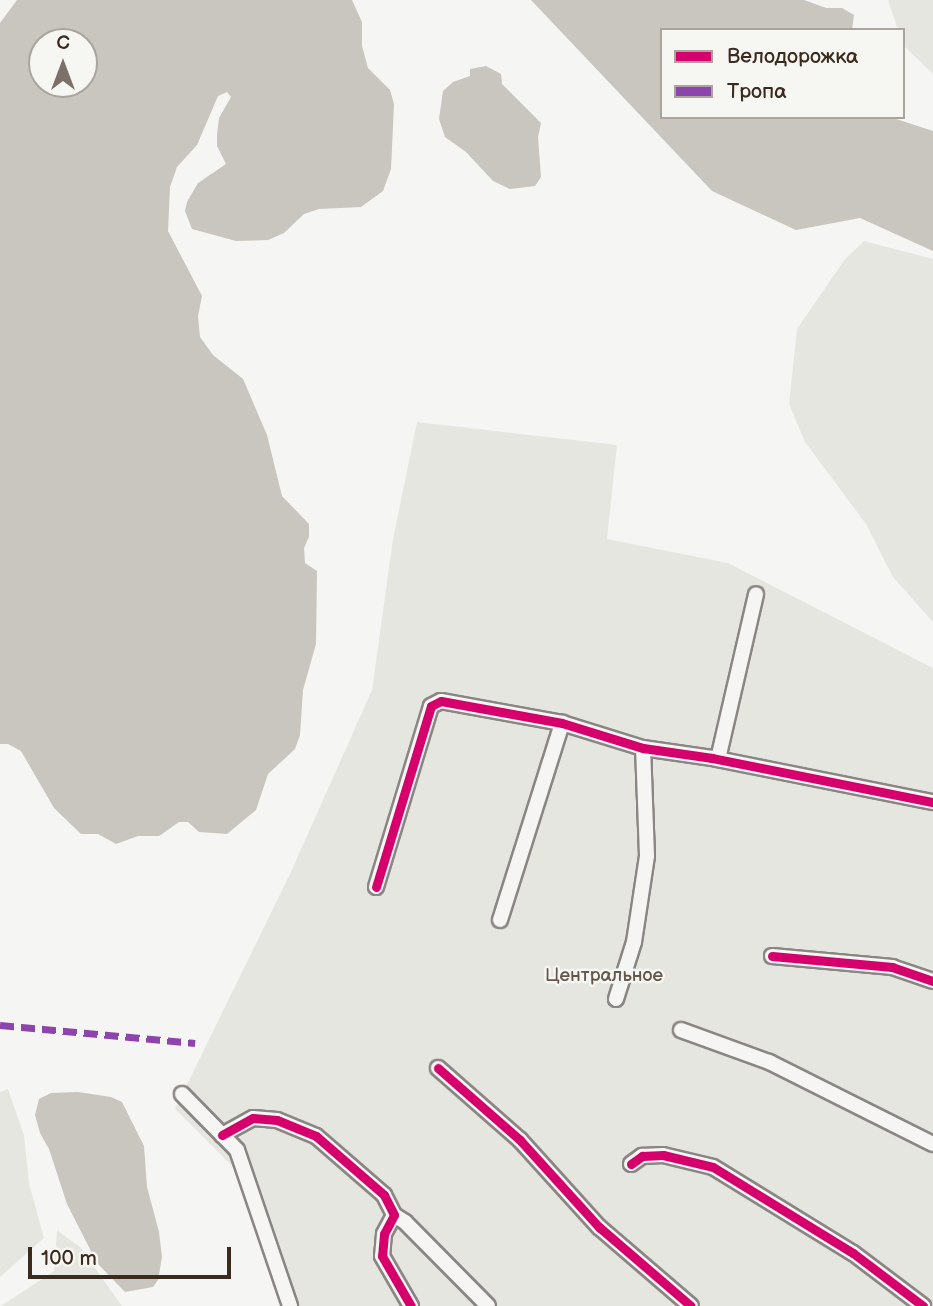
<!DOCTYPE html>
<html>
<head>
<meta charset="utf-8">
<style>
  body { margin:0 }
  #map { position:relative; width:933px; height:1306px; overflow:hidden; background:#f5f5f3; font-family:"Balsamiq Sans",sans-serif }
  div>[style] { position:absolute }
  .green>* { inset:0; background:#e6e6e1 }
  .water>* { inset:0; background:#c9c5bf }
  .roads { filter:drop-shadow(2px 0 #8a8683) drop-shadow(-2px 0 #8a8683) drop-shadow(0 2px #8a8683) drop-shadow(0 -2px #8a8683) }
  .minor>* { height:14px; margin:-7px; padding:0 7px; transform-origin:7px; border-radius:7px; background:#f5f5f3 }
  .quiet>* { height:7px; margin-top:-3.5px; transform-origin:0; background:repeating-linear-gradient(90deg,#8e44ad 0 14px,transparent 0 21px) }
  .cycleway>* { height:9px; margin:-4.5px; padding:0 4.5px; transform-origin:4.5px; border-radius:4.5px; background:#d6006c }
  span { translate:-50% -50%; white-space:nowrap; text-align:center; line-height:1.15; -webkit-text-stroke:5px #f6f6f2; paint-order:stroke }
  .park-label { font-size:19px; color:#63564b }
  .legend { position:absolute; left:660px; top:28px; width:245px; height:91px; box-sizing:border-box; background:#f6f6f2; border:2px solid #aba49d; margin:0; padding:9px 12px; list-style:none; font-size:21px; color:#3b2a1e }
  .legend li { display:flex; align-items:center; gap:14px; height:35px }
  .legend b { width:35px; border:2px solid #aba49d }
  .north { position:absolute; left:28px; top:28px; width:70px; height:70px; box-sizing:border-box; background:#f6f6f2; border:2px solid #aba49d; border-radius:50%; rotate:0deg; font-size:19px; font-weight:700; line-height:28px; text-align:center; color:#3b2a1e }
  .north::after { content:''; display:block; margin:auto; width:24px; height:32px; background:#7c7169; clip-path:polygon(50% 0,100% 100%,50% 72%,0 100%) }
  .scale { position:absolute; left:28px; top:1247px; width:203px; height:32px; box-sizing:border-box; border:4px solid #3b2a1e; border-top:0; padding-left:9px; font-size:21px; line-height:24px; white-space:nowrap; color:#3b2a1e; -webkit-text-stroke:5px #f6f6f2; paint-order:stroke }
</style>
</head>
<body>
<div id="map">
  <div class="green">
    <i style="clip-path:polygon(888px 0,933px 0,933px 74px,904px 46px,903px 30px,898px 30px)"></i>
    <i style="clip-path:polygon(864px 241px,933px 259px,933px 622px,893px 577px,866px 524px,805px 442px,789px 404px,797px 329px,845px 259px)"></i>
    <i style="clip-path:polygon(417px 422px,617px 445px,607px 539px,728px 563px,933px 668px,933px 1306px,288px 1306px,234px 1168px,175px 1109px,290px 874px,372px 690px,393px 539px)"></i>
    <i style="clip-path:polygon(8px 1089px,24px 1135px,29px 1183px,44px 1238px,0 1277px,0 1092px)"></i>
    <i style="clip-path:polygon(57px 1230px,81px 1248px,122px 1306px,1px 1306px,54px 1271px)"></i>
  </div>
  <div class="water">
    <i style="clip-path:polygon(evenodd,17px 0,352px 0,362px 22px,362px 46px,368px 68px,390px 90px,394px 104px,391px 169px,383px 191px,361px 207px,319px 209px,304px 214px,284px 233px,268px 240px,236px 241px,192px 229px,185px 211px,187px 202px,198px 183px,226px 164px,217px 146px,217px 134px,219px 118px,231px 97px,227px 92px,218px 96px,197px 145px,177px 167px,170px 187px,168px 231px,202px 296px,198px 316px,200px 337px,213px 355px,243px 379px,267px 435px,282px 496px,309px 524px,309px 537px,304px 548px,305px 563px,317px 571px,316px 644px,303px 690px,300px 735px,295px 749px,268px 774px,256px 810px,227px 834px,199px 832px,188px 822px,179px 822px,159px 836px,138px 836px,116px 844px,98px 834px,81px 834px,54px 808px,21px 751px,8px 744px,0 744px,0 23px,17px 0,84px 42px,84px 84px,42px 84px,42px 42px,84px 42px)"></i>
    <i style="clip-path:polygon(531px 0,804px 0,826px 8px,842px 8px,854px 15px,852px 30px,662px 30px,662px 117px,890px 117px,933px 131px,933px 251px,860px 218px,796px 230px,712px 191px)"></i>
    <i style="clip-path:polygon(486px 66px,501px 74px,502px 84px,541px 123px,538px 137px,541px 177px,535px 186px,510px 189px,493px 181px,466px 152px,445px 137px,439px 119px,443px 91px,453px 82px,470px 76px,470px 69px)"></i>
    <i style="clip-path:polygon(78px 1092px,111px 1097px,122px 1102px,144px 1146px,147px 1187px,159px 1232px,162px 1257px,158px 1280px,153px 1287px,125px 1292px,97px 1263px,67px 1204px,49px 1149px,40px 1133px,35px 1115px,39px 1099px,51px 1093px)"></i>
  </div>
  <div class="roads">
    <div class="minor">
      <i style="left:718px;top:759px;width:169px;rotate:-77deg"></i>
      <i style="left:376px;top:887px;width:189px;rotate:-73.1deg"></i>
      <i style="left:431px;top:706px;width:11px;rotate:-27deg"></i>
      <i style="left:441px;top:701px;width:123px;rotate:10.3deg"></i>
      <i style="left:562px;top:723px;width:85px;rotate:17.2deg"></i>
      <i style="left:643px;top:748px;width:70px;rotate:8.2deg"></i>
      <i style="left:712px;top:758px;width:225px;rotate:11.3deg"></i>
      <i style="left:500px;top:920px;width:207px;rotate:-72.5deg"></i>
      <i style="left:772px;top:956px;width:121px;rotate:5.2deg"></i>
      <i style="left:892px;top:967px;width:43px;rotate:18.9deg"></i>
      <i style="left:616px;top:999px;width:60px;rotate:-72.5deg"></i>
      <i style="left:634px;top:942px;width:87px;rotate:-81.4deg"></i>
      <i style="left:647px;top:856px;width:108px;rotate:-92.1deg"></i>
      <i style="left:681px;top:1030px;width:94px;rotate:20deg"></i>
      <i style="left:769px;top:1062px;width:183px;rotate:26.6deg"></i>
      <i style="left:438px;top:1068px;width:109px;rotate:41.3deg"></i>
      <i style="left:520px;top:1140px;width:118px;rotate:47.8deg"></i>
      <i style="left:599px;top:1227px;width:121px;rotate:40.7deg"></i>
      <i style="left:182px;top:1094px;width:78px;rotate:45.5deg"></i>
      <i style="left:237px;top:1150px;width:165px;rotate:71.2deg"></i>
      <i style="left:222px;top:1135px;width:35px;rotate:-29deg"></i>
      <i style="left:253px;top:1118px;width:24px;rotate:5deg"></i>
      <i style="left:277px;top:1120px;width:42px;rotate:22.3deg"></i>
      <i style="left:316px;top:1136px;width:90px;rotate:40.9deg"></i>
      <i style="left:384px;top:1195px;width:22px;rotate:63deg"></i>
      <i style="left:394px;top:1215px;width:21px;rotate:118deg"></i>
      <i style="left:384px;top:1234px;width:22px;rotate:95deg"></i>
      <i style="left:382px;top:1256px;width:58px;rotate:59.9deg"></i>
      <i style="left:631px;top:1164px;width:14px;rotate:-36deg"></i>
      <i style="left:642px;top:1156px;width:21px;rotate:-3deg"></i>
      <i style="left:663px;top:1155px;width:51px;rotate:13.5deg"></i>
      <i style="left:713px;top:1167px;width:164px;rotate:31.6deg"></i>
      <i style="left:853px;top:1253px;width:88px;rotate:37.1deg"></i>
      <i style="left:394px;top:1215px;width:13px;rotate:32deg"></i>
      <i style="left:405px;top:1222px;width:118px;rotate:45.3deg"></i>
    </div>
  </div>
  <div class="quiet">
    <i style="left:0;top:1025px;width:196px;rotate:5.3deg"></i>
  </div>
  <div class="cycleway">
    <i style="left:376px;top:887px;width:189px;rotate:-73.1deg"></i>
    <i style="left:431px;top:706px;width:11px;rotate:-27deg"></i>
    <i style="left:441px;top:701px;width:123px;rotate:10.3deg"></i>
    <i style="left:562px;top:723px;width:85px;rotate:17.2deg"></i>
    <i style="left:643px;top:748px;width:70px;rotate:8.2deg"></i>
    <i style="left:712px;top:758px;width:225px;rotate:11.3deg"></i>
    <i style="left:772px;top:956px;width:121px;rotate:5.2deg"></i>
    <i style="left:892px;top:967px;width:43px;rotate:18.9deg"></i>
    <i style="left:438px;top:1068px;width:109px;rotate:41.3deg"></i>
    <i style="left:520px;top:1140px;width:118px;rotate:47.8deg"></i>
    <i style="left:599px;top:1227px;width:121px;rotate:40.7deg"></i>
    <i style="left:222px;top:1135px;width:35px;rotate:-29deg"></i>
    <i style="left:253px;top:1118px;width:24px;rotate:5deg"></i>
    <i style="left:277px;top:1120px;width:42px;rotate:22.3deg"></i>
    <i style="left:316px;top:1136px;width:90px;rotate:40.9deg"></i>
    <i style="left:384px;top:1195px;width:22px;rotate:63deg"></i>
    <i style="left:394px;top:1215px;width:21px;rotate:118deg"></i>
    <i style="left:384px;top:1234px;width:22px;rotate:95deg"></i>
    <i style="left:382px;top:1256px;width:58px;rotate:59.9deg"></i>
    <i style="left:631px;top:1164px;width:14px;rotate:-36deg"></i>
    <i style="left:642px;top:1156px;width:21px;rotate:-3deg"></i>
    <i style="left:663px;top:1155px;width:51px;rotate:13.5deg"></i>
    <i style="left:713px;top:1167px;width:164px;rotate:31.6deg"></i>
    <i style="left:853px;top:1253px;width:88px;rotate:37.1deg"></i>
  </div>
  <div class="park-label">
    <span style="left:604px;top:976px">Центральное</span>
  </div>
  <ul class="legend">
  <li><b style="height:9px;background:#d6006c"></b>Велодорожка</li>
  <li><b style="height:9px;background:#8e44ad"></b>Тропа</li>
  </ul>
  <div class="north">С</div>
  <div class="scale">100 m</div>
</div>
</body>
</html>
